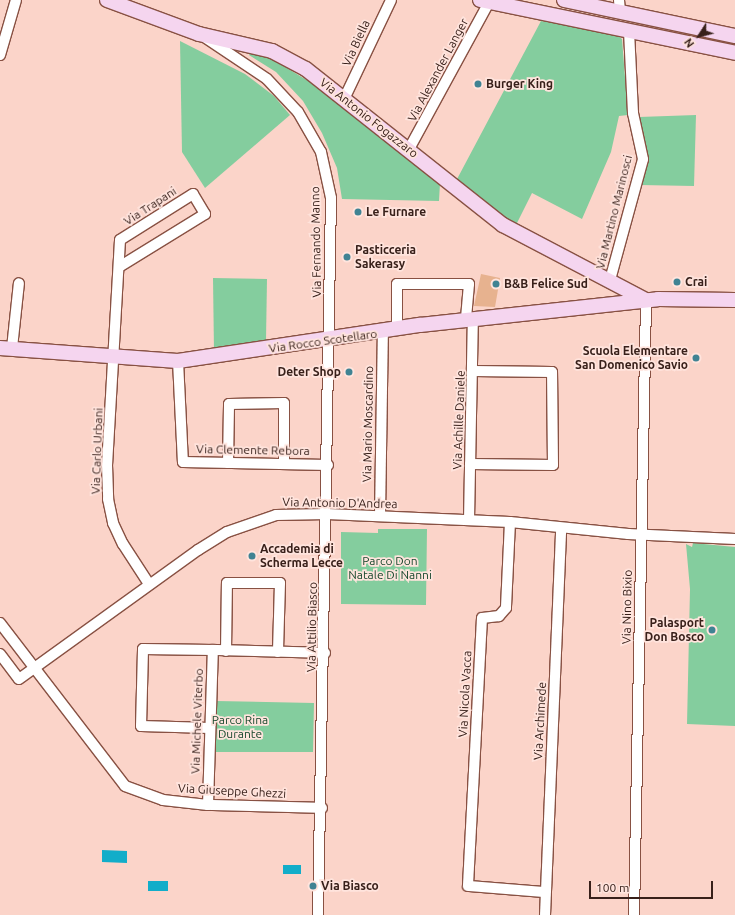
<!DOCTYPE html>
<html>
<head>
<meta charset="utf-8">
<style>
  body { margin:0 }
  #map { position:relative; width:735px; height:915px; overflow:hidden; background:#fbd4c9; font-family:Ubuntu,sans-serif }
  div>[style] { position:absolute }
  .green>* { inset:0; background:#84cd9e }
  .water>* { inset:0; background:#12adc9 }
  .building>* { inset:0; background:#e7b28f }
  .roads { filter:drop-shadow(1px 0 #885143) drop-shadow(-1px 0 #885143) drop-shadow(0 1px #885143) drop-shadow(0 -1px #885143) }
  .street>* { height:10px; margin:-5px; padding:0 5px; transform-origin:5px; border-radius:5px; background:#fff }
  .secondary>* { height:14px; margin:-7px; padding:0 7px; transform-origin:7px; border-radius:7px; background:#f5d5ef }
  .dots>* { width:11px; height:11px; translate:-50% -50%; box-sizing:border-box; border:2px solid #ffe4dd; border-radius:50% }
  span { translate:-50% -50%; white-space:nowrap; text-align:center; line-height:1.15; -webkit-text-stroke:3.5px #ffe4dd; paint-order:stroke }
  .street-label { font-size:12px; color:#38201a }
  .poi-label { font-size:12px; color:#38201a; font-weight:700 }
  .left { translate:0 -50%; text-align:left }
  .right { translate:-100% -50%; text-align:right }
  .park-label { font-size:12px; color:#18482d }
  .north { position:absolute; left:679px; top:16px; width:40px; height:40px; -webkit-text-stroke:3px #ffe4dd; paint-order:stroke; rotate:234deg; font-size:11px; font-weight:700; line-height:16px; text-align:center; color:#38201a }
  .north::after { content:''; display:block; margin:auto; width:14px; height:18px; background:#38201a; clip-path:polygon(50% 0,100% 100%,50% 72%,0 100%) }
  .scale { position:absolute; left:589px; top:881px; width:124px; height:18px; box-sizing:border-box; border:2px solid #38201a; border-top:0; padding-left:5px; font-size:12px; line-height:14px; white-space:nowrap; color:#38201a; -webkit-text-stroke:3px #ffe4dd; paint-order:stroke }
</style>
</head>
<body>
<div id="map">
  <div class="green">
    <i style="clip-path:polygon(541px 21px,616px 34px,622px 39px,628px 115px,619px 116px,611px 152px,582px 219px,532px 193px,515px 227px,456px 181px)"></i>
    <i style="clip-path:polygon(180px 41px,245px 74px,274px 96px,290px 115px,205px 188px,182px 152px)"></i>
    <i style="clip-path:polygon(250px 52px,272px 59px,333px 96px,440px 183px,439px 201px,342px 199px,337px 168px,322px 133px,303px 101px,276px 72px,249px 55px)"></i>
    <i style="clip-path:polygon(696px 115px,694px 186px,640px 185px,639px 117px)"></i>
    <i style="clip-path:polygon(213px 278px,267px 279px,266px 340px,214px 352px)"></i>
    <i style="clip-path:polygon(378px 529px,427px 529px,426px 605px,341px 604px,341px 532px,378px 533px)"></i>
    <i style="clip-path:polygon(693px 543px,735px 547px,735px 726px,687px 724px,690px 589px,686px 544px,692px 547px)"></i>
    <i style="clip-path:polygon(216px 701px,314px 703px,313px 752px,214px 752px)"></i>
  </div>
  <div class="water">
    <i style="clip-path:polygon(102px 850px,127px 851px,127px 863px,102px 862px)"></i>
    <i style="clip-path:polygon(283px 865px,301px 865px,301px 874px,283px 874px)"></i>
    <i style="clip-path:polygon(148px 881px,168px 881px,168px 891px,148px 891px)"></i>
  </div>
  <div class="building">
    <i style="clip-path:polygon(481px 274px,500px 278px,495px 307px,474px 306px)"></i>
  </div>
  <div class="roads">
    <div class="street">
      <i style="left:619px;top:0;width:12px;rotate:85deg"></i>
      <i style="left:206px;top:38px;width:73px;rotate:33.9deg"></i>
      <i style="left:267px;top:79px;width:45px;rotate:46.8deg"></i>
      <i style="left:298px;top:112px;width:46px;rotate:60.1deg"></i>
      <i style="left:321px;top:152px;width:47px;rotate:77.7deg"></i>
      <i style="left:331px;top:198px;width:717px;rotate:91.04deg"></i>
      <i style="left:0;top:55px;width:57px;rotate:-73.8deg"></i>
      <i style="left:345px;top:97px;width:107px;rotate:-64.6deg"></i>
      <i style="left:409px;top:149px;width:167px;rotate:-61.4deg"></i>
      <i style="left:119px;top:267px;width:101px;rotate:-31.6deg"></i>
      <i style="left:205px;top:214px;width:23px;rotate:-121deg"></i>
      <i style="left:193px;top:194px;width:86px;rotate:147.8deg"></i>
      <i style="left:120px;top:240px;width:225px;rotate:93.3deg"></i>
      <i style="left:107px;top:465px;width:34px;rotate:88deg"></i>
      <i style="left:108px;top:499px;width:25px;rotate:78deg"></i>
      <i style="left:113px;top:523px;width:23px;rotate:65deg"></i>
      <i style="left:123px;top:544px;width:48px;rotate:57deg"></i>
      <i style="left:610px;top:280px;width:125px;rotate:-74.7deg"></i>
      <i style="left:643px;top:159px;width:47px;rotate:-102.3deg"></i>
      <i style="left:633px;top:113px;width:82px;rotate:-92.8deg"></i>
      <i style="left:397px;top:330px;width:46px;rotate:-90deg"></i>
      <i style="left:397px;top:284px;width:72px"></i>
      <i style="left:469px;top:284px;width:37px;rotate:95deg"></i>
      <i style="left:12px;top:348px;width:65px;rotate:-83.9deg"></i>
      <i style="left:178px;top:361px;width:101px;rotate:87.2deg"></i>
      <i style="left:183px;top:462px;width:145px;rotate:1.2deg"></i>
      <i style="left:228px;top:463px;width:59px;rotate:-89deg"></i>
      <i style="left:229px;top:404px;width:55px;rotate:-1deg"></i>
      <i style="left:284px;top:403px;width:61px;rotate:90deg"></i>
      <i style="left:470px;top:464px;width:83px;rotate:0.7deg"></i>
      <i style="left:553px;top:465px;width:93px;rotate:-90.6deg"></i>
      <i style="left:552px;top:372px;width:78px;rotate:-179.3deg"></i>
      <i style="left:380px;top:516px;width:184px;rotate:-89.1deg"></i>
      <i style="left:469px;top:520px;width:200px;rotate:-88.9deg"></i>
      <i style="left:510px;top:522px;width:86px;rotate:92.7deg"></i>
      <i style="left:506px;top:608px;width:11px;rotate:131deg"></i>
      <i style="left:499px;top:616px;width:17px;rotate:173deg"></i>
      <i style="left:482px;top:618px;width:268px;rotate:93deg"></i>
      <i style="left:468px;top:886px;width:77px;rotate:4.5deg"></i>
      <i style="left:0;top:623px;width:205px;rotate:52.5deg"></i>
      <i style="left:125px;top:786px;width:40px;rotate:20.2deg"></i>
      <i style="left:163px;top:800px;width:45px;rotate:6.3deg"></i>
      <i style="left:208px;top:805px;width:114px;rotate:1.5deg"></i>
      <i style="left:226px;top:651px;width:68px;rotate:-89.2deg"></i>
      <i style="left:227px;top:583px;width:53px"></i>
      <i style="left:280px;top:583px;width:69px;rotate:91.7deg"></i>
      <i style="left:0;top:654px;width:31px;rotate:53deg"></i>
      <i style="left:19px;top:679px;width:221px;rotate:-35.8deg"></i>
      <i style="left:198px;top:550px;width:34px;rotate:-32deg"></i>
      <i style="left:227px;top:532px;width:52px;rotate:-19.1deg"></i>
      <i style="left:276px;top:515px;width:51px;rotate:-1.1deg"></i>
      <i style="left:327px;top:514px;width:183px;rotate:2.5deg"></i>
      <i style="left:510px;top:522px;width:119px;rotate:5.8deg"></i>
      <i style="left:628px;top:534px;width:107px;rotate:2.7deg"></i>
      <i style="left:210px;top:728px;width:69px;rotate:-178.3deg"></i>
      <i style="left:141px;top:726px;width:77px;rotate:-88.5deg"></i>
      <i style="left:143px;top:649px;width:70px;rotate:0.8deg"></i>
      <i style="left:208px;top:805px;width:155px;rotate:-88.2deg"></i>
      <i style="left:213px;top:650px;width:112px;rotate:1.5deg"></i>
      <i style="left:545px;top:915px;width:387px;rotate:-87.6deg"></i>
      <i style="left:634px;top:915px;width:615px;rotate:-88.88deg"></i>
    </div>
    <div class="secondary">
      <i style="left:107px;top:0;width:98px;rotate:20.3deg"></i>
      <i style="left:199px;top:34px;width:75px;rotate:13.1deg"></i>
      <i style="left:272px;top:51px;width:38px;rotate:28deg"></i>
      <i style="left:306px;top:69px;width:251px;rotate:38.4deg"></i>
      <i style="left:503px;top:225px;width:161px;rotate:27.7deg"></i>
      <i style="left:480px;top:0;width:260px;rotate:11.7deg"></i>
      <i style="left:564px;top:0;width:175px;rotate:11.9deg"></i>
      <i style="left:0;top:348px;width:178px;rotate:4.2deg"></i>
      <i style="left:178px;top:361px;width:245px;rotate:-8.5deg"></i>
      <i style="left:420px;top:325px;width:239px;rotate:-6.2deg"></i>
      <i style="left:658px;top:299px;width:77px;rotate:0.7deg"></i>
    </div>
  </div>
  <div class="dots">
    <i style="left:478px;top:84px;background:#408393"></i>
    <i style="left:358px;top:212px;background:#408393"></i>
    <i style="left:347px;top:257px;background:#408393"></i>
    <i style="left:677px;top:282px;background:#408393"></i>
    <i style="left:496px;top:284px;background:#408393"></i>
    <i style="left:696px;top:358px;background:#408393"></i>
    <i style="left:349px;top:372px;background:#408393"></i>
    <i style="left:252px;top:556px;background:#408393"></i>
    <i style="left:712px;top:630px;background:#408393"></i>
    <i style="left:313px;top:886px;background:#408393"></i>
  </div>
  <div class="street-label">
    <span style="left:356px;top:43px;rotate:-65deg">Via Biella</span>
    <span style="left:438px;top:70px;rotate:-62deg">Via Alexander Langer</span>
    <span style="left:369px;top:118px;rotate:38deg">Via Antonio Fogazzaro</span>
    <span style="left:150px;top:206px;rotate:-33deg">Via Trapani</span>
    <span style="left:614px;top:212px;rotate:-76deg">Via Martino Marinosci</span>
    <span style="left:316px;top:242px;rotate:-91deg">Via Fernando Manno</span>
    <span style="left:323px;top:341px;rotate:-8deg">Via Rocco Scotellaro</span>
    <span style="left:459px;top:420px;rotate:-88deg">Via Achille Daniele</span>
    <span style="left:368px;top:424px;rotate:-89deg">Via Mario Moscardino</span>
    <span style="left:253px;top:450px;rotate:1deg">Via Clemente Rebora</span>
    <span style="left:97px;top:451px;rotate:-88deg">Via Carlo Urbani</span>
    <span style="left:340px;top:503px;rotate:1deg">Via Antonio D'Andrea</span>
    <span style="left:627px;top:607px;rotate:-89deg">Via Nino Bixio</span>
    <span style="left:312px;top:627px;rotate:-89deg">Via Attilio Biasco</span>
    <span style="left:465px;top:694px;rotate:-87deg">Via Nicola Vacca</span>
    <span style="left:197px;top:721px;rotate:-88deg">Via Michele Viterbo</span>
    <span style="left:540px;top:721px;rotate:-87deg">Via Archimede</span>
    <span style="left:232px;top:791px;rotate:3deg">Via Giuseppe Ghezzi</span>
  </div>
  <div class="poi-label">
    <span class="left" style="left:486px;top:84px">Burger King</span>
    <span class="left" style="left:366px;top:212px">Le Furnare</span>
    <span class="left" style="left:355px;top:257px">Pasticceria<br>Sakerasy</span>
    <span class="left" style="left:685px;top:282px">Crai</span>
    <span class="left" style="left:504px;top:284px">B&amp;B Felice Sud</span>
    <span class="right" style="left:688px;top:358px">Scuola Elementare<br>San Domenico Savio</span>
    <span class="right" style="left:341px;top:372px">Deter Shop</span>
    <span class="left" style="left:260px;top:556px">Accademia di<br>Scherma Lecce</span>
    <span class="right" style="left:704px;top:630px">Palasport<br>Don Bosco</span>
    <span class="left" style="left:321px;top:886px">Via Biasco</span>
  </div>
  <div class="park-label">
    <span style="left:390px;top:568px">Parco Don<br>Natale Di Nanni</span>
    <span style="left:240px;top:727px">Parco Rina<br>Durante</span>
  </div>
  <div class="north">N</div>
  <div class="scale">100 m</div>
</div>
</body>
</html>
